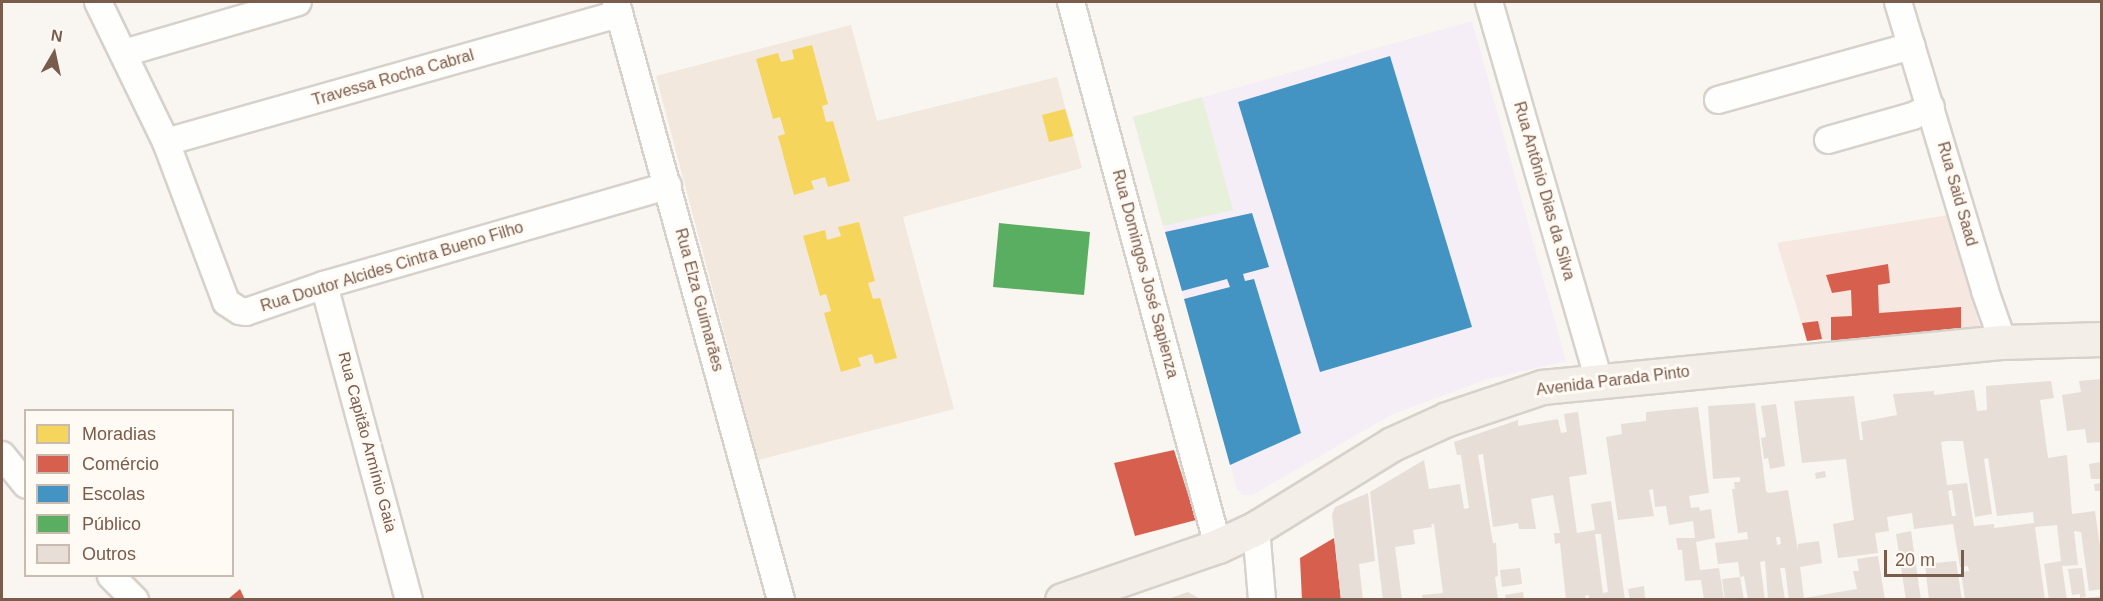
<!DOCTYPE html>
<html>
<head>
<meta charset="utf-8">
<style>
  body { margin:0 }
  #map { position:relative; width:2103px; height:601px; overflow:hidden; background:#f9f5f0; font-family:Helvetica,sans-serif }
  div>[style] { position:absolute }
  .residential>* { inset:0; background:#f2e8de }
  .commercial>* { inset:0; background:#f6e8e1 }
  .education>* { inset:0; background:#f6eef6 }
  .green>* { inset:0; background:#e7f0db }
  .homes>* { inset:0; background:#f6d55c }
  .shops>* { inset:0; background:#d6604d }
  .schools>* { inset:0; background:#4393c3 }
  .public>* { inset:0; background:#5aae61 }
  .building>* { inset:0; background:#e6ded7 }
  .roads { filter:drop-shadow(2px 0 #d7d1cb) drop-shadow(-2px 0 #d7d1cb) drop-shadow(0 2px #d7d1cb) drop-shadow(0 -2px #d7d1cb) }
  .minor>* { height:26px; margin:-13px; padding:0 13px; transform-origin:13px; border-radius:13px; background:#fefefd }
  .major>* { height:33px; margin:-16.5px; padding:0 16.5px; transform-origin:16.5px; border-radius:16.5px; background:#f3eee8 }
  span { translate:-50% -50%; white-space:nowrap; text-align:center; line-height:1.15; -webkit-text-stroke:6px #fffaf3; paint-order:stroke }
  .street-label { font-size:16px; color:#7a5c4d }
  .frame { position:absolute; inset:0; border:3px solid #7a5c4d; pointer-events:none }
  .legend { position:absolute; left:24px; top:409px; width:210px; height:168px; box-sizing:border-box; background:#fffaf3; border:2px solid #cabbb1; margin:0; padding:8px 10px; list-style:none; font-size:18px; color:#7a5c4d }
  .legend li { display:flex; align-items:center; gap:12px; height:30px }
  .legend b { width:30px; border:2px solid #cabbb1 }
  .north { position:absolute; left:24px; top:24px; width:60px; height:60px; -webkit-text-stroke:4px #fffaf3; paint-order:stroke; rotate:9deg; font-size:16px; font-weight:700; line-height:24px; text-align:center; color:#7a5c4d }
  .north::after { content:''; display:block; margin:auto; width:21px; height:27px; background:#7a5c4d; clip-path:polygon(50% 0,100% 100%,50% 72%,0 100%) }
  .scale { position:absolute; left:1884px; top:550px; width:80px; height:27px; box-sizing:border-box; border:3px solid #7a5c4d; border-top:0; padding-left:8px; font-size:18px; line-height:21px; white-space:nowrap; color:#7a5c4d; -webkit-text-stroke:4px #fffaf3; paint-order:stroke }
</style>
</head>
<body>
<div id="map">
  <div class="residential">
    <i style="clip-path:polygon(851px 25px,877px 121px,1057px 77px,1082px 168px,903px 217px,954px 409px,758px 460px,656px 76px)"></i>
  </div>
  <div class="commercial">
    <i style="clip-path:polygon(1948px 215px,1980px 327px,1807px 341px,1777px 243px)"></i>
  </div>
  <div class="education">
    <i style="clip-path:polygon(1472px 21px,1566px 361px,1488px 379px,1393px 414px,1252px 495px,1242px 495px,1237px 489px,1133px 117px)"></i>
  </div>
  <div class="green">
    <i style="clip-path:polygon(1202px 97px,1233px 210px,1163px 226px,1133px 117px)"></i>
  </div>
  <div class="homes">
    <i style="clip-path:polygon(812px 45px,828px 104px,822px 106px,826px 122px,833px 121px,850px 181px,828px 187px,825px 177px,811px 181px,814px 189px,794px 195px,778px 136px,785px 134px,780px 117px,773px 119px,756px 59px,778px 53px,781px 62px,794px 59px,792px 50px)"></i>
    <i style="clip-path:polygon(1065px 109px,1073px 136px,1049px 142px,1042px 115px)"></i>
    <i style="clip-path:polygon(859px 222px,875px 281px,868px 283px,873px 299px,880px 298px,897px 358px,875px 364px,872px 354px,858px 358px,861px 366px,841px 372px,824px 313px,831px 311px,826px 294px,820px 296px,803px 236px,825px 230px,827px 240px,841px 236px,838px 227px)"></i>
  </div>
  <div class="shops">
    <i style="clip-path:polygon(1888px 264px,1890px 283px,1878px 285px,1879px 313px,1961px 307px,1961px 334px,1831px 345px,1831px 317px,1852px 316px,1851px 290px,1832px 293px,1826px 275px)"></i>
    <i style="clip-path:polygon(1818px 321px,1822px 339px,1807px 341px,1802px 323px)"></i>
    <i style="clip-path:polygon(1174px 450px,1196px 520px,1135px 536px,1114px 463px)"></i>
    <i style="clip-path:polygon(1334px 538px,1341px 600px,1302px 600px,1300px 558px)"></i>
    <i style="clip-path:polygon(240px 589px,245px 600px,227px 600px)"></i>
  </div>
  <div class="schools">
    <i style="clip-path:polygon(1390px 56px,1472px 327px,1320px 372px,1238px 102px)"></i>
    <i style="clip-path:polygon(1252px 213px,1269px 267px,1243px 274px,1245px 281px,1254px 279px,1301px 433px,1230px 465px,1184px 299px,1230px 287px,1227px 279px,1182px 291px,1165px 232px)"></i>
  </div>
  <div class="public">
    <i style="clip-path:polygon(999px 223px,1090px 232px,1084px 295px,993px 287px)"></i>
  </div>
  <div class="building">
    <i style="clip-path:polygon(2102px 379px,2102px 442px,2087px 443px,2085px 429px,2067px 431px,2062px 395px,2081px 392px,2079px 381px)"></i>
    <i style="clip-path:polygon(evenodd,2051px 381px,2054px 398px,2040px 400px,2048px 458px,2067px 455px,2072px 514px,2095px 511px,2102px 560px,2102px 589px,2089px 591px,2081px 532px,2074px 531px,2078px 565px,2062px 566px,2067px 600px,2049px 600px,2044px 564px,2061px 561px,2057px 525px,2035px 527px,2045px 600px,1965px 600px,1961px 572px,1969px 571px,1968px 566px,1960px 567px,1953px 524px,1914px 529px,1912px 513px,1887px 517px,1889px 531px,1875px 533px,1878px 553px,1838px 558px,1833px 524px,1854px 520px,1846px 459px,1802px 463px,1794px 401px,1854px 396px,1860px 440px,1863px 440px,1861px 422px,1897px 415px,1893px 394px,1934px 391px,1934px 395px,1974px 390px,1977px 411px,1987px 410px,1986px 386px,2051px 381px,1947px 441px,1963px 441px,1975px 517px,1992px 514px,1984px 459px,1988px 458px,1997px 516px,2033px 512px,2034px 523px,1994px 528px,1994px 524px,1974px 526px,1967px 483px,1947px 485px,1941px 442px,1947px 441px,2051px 381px,1952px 490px,1956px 516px,1952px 516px,1948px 491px,1952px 490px)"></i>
    <i style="clip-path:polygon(evenodd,1755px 403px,1766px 491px,1769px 493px,1788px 490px,1798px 551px,1798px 544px,1819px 541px,1822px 563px,1800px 567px,1804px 598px,1857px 589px,1853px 571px,1859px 571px,1857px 559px,1878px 556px,1885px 600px,1789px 600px,1785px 568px,1780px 568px,1785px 600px,1768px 600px,1765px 561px,1760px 562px,1765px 600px,1748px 600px,1744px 576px,1740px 577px,1738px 562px,1718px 564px,1715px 543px,1748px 539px,1747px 532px,1738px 533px,1732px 489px,1735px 489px,1734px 482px,1740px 482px,1740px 477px,1713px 479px,1708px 406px,1755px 403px,1776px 537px,1780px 537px,1781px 544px,1777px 545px,1776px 537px)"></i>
    <i style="clip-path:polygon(1776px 404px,1785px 466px,1770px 469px,1768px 458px,1764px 459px,1761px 438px,1766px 437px,1761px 406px)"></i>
    <i style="clip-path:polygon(1698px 407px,1709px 493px,1689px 496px,1691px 508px,1699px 507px,1700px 511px,1711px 509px,1715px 538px,1696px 542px,1700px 570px,1719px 568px,1724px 600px,1704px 600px,1701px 580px,1685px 581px,1682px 550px,1678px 550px,1676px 538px,1695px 538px,1693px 521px,1669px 525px,1666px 506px,1655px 507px,1653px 489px,1649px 490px,1654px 516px,1618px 520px,1606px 437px,1622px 434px,1621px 424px,1646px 421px,1646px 412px)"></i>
    <i style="clip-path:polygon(evenodd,1578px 412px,1587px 474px,1569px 477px,1577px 533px,1595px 530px,1591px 504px,1611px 501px,1625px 600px,1589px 600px,1589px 595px,1585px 596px,1586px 600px,1566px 600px,1560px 543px,1555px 544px,1554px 533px,1560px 533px,1553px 495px,1531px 499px,1536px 529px,1519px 529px,1518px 523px,1493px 527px,1483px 454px,1478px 455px,1493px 543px,1496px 543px,1498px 576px,1495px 577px,1498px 600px,1423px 600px,1422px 595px,1443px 593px,1434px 524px,1431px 524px,1432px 527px,1413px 530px,1415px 544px,1395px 547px,1402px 600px,1383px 600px,1370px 492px,1424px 460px,1429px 489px,1460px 484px,1464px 509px,1469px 508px,1461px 455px,1457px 455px,1454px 442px,1518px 420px,1518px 426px,1558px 419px,1561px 433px,1567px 432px,1564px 414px,1578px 412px,1595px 534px,1601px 534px,1608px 592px,1603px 593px,1595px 534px)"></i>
    <i style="clip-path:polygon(2102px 462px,2102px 479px,2091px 479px,2089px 464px)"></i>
    <i style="clip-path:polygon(1825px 471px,1826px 477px,1816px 479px,1815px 473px)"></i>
    <i style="clip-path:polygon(2102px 483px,2102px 491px,2095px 491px,2094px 484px)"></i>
    <i style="clip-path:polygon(1368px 493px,1375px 561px,1359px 564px,1363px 600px,1341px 600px,1332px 515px,1335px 507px)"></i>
    <i style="clip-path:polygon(1911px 531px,1921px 600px,1906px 600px,1896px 534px)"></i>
    <i style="clip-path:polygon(1956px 561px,1962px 600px,1929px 600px,1925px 564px)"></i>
    <i style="clip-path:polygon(1520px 568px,1522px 584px,1502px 587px,1500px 570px)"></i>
    <i style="clip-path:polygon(2082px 568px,2086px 597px,2080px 598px,2080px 594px,2072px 595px,2068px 569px)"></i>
    <i style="clip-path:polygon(1740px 577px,1744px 600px,1725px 600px,1722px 579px)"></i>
    <i style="clip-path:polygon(1644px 586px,1645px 598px,1630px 600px,1628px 589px)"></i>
    <i style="clip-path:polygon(1188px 592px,1202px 600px,1168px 600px,1168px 599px)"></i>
    <i style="clip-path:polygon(1523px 592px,1524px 600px,1506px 600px,1505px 595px)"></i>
    <i style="clip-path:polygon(2102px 596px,2102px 600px,2086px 600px,2086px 598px)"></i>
  </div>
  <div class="roads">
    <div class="minor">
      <i style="left:98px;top:2px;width:156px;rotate:64.1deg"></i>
      <i style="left:166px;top:142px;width:171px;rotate:69.4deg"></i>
      <i style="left:226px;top:302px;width:17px;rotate:33deg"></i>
      <i style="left:240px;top:311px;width:6px;rotate:9deg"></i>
      <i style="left:246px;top:312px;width:83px;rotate:-19.1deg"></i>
      <i style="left:324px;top:285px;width:358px;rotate:-16.1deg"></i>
      <i style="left:616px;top:2px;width:620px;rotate:74.57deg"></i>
      <i style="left:1071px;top:2px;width:564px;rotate:74.88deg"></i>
      <i style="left:1489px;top:2px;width:394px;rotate:73.8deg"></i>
      <i style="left:1898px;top:2px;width:302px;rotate:73.2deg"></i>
      <i style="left:1985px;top:291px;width:54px;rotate:70.6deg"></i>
      <i style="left:124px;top:53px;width:181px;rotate:-16.3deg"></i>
      <i style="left:1718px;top:100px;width:201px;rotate:-15.6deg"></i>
      <i style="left:1828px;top:140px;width:88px;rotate:-15.8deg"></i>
      <i style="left:1913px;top:116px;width:20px;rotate:-27deg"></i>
      <i style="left:166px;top:142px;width:471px;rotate:-15.8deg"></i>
      <i style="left:324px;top:285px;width:326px;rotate:74.9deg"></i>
      <i style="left:2px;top:455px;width:38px;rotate:51deg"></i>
      <i style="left:1256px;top:528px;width:72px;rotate:85.2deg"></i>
      <i style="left:111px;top:576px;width:34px;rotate:45deg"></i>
    </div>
    <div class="major">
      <i style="left:1062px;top:600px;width:165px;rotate:-19.1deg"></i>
      <i style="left:1218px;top:546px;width:42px;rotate:-25.3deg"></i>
      <i style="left:1256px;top:528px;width:160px;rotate:-31.7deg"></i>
      <i style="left:1392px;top:444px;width:60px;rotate:-24.4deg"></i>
      <i style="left:1447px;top:419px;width:100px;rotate:-18.6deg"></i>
      <i style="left:1542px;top:387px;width:463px;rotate:-5.6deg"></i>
      <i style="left:2003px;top:342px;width:99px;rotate:-1.7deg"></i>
    </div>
  </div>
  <div class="street-label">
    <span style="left:393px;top:78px;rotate:-16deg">Travessa Rocha Cabral</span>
    <span style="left:1544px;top:191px;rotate:74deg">Rua Antônio Dias da Silva</span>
    <span style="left:1957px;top:194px;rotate:74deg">Rua Said Saad</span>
    <span style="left:392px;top:267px;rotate:-17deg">Rua Doutor Alcides Cintra Bueno Filho</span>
    <span style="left:1145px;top:274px;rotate:75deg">Rua Domingos José Sapienza</span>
    <span style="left:699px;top:300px;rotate:75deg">Rua Elza Guimarães</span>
    <span style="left:1613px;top:381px;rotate:-7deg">Avenida Parada Pinto</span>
    <span style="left:367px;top:442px;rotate:75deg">Rua Capitão Armínio Gaia</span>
  </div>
  <div class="frame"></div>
  <ul class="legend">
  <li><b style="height:16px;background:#f6d55c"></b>Moradias</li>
  <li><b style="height:16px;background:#d6604d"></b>Comércio</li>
  <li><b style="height:16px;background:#4393c3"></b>Escolas</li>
  <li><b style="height:16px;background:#5aae61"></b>Público</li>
  <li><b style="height:16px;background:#e6ded7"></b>Outros</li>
  </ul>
  <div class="north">N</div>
  <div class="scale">20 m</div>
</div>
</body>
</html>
